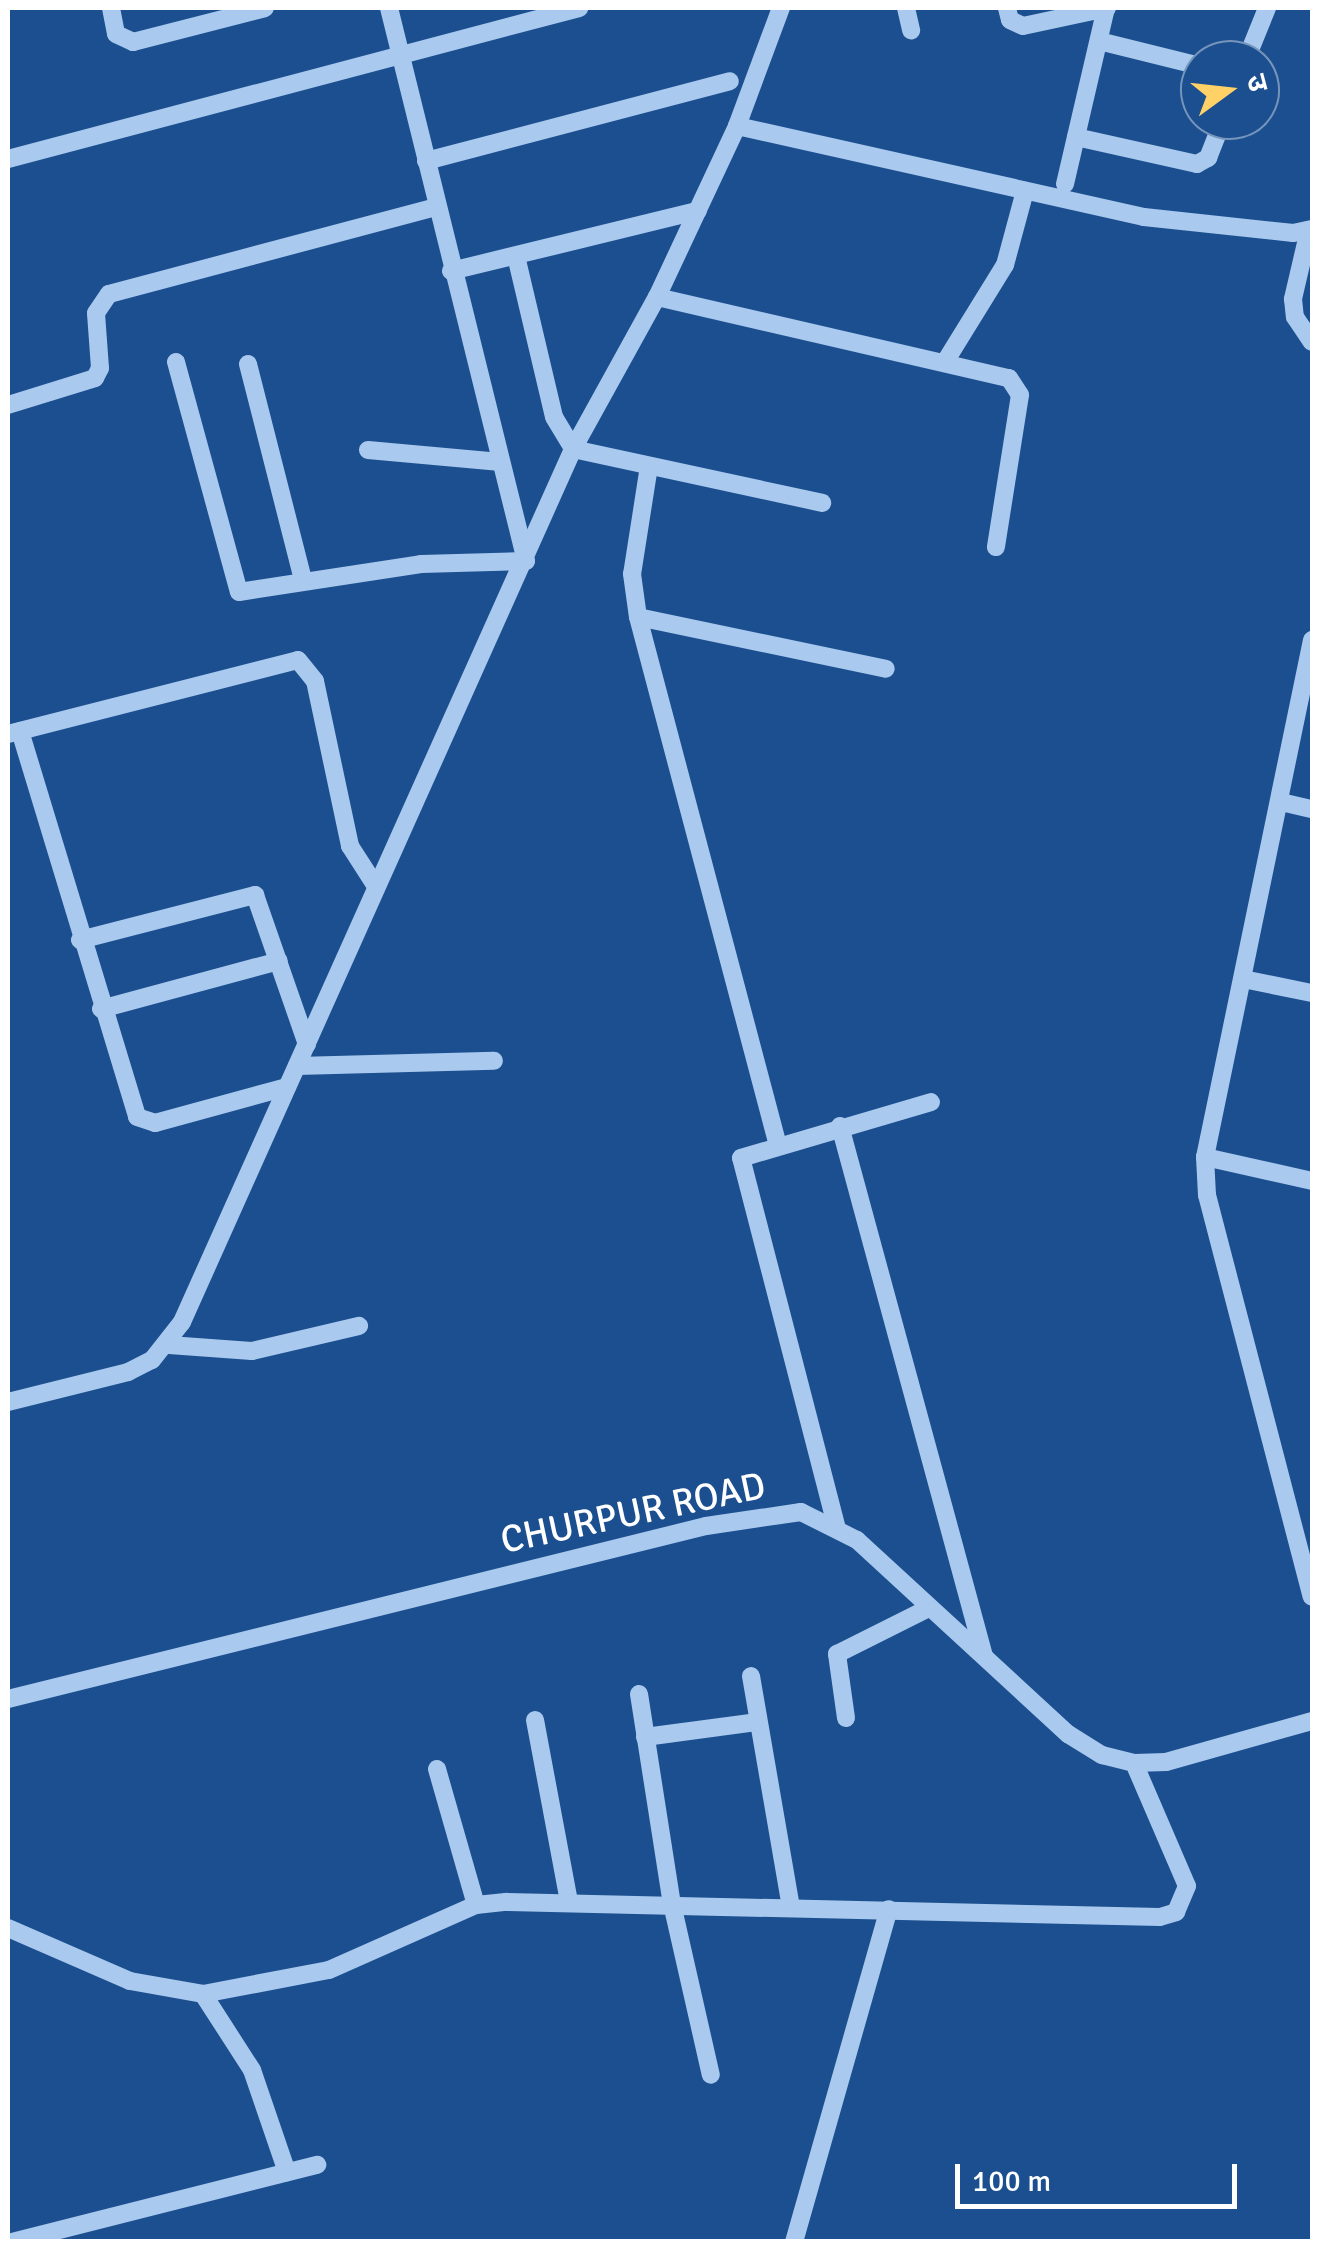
<!DOCTYPE html>
<html>
<head>
<meta charset="utf-8">
<style>
  body { margin:0 }
  #map { position:relative; width:1320px; height:2249px; overflow:hidden; background:#1b4f8f; font-family:Signika,"Noto Sans Devanagari",sans-serif }
  div>[style] { position:absolute }
  .minor>* { height:18px; margin:-9px; padding:0 9px; transform-origin:9px; border-radius:9px; background:#a9c9ee }
  span { translate:-50% -50%; white-space:nowrap; text-align:center; line-height:1.15; -webkit-text-stroke:9px #1b4f8f; paint-order:stroke }
  .street-label { font-size:38px; color:#fff }
  .frame { position:absolute; inset:0; border:10px solid #fff; pointer-events:none }
  .north { position:absolute; left:1180px; top:40px; width:100px; height:100px; box-sizing:border-box; background:#1b4f8f; border:2px solid #7695bc; border-radius:50%; rotate:75deg; font-size:28px; font-weight:700; line-height:40px; text-align:center; color:#fff }
  .north::after { content:''; display:block; margin:auto; width:35px; height:45px; background:#ffd166; clip-path:polygon(50% 0,100% 100%,50% 72%,0 100%) }
  .scale { position:absolute; left:955px; top:2164px; width:282px; height:45px; box-sizing:border-box; border:5px solid #fff; border-top:0; padding-left:12px; font-size:30px; line-height:35px; white-space:nowrap; color:#fff; -webkit-text-stroke:8px #1b4f8f; paint-order:stroke }
</style>
</head>
<body>
<div id="map">
  <div class="minor">
    <i style="left:111px;top:8px;width:26px;rotate:79deg"></i>
    <i style="left:116px;top:34px;width:19px;rotate:25deg"></i>
    <i style="left:133px;top:42px;width:136px;rotate:-14.4deg"></i>
    <i style="left:906px;top:8px;width:23px;rotate:77deg"></i>
    <i style="left:1007px;top:8px;width:12px;rotate:76deg"></i>
    <i style="left:1010px;top:20px;width:14px;rotate:25deg"></i>
    <i style="left:1023px;top:26px;width:86px;rotate:-12.1deg"></i>
    <i style="left:1099px;top:41px;width:104px;rotate:13.9deg"></i>
    <i style="left:1246px;top:60px;width:56px;rotate:-68deg"></i>
    <i style="left:737px;top:126px;width:417px;rotate:12.6deg"></i>
    <i style="left:1144px;top:217px;width:150px;rotate:6.1deg"></i>
    <i style="left:1293px;top:233px;width:19px;rotate:-12deg"></i>
    <i style="left:1076px;top:137px;width:124px;rotate:12.6deg"></i>
    <i style="left:1197px;top:164px;width:13px;rotate:-29deg"></i>
    <i style="left:1208px;top:158px;width:41px;rotate:-68.5deg"></i>
    <i style="left:8px;top:159px;width:591px;rotate:-14.81deg"></i>
    <i style="left:426px;top:161px;width:314px;rotate:-14.7deg"></i>
    <i style="left:1065px;top:184px;width:181px;rotate:-76.9deg"></i>
    <i style="left:1309px;top:230px;width:71px;rotate:103.1deg"></i>
    <i style="left:1293px;top:299px;width:18px;rotate:84deg"></i>
    <i style="left:1295px;top:317px;width:30px;rotate:56deg"></i>
    <i style="left:516px;top:256px;width:165px;rotate:76.7deg"></i>
    <i style="left:554px;top:417px;width:37px;rotate:59deg"></i>
    <i style="left:573px;top:449px;width:255px;rotate:12.2deg"></i>
    <i style="left:451px;top:271px;width:254px;rotate:-13.7deg"></i>
    <i style="left:657px;top:297px;width:361px;rotate:13deg"></i>
    <i style="left:1009px;top:378px;width:20px;rotate:57deg"></i>
    <i style="left:1020px;top:395px;width:154px;rotate:99deg"></i>
    <i style="left:176px;top:362px;width:238px;rotate:74.7deg"></i>
    <i style="left:239px;top:592px;width:184px;rotate:-8.7deg"></i>
    <i style="left:421px;top:564px;width:105px;rotate:-1.6deg"></i>
    <i style="left:526px;top:561px;width:570px;rotate:-103.91deg"></i>
    <i style="left:945px;top:362px;width:114px;rotate:-58.3deg"></i>
    <i style="left:1005px;top:265px;width:77px;rotate:-74.9deg"></i>
    <i style="left:248px;top:364px;width:223px;rotate:75.7deg"></i>
    <i style="left:8px;top:405px;width:91px;rotate:-17.2deg"></i>
    <i style="left:95px;top:378px;width:11px;rotate:-63deg"></i>
    <i style="left:100px;top:368px;width:55px;rotate:-94.2deg"></i>
    <i style="left:96px;top:313px;width:23px;rotate:-56deg"></i>
    <i style="left:109px;top:294px;width:337px;rotate:-14.9deg"></i>
    <i style="left:368px;top:450px;width:133px;rotate:5.2deg"></i>
    <i style="left:649px;top:466px;width:109px;rotate:98.9deg"></i>
    <i style="left:632px;top:574px;width:43px;rotate:82.1deg"></i>
    <i style="left:638px;top:617px;width:543px;rotate:75.17deg"></i>
    <i style="left:638px;top:617px;width:253px;rotate:11.8deg"></i>
    <i style="left:1312px;top:640px;width:528px;rotate:101.69deg"></i>
    <i style="left:1205px;top:1157px;width:38px;rotate:87deg"></i>
    <i style="left:1207px;top:1195px;width:415px;rotate:75.4deg"></i>
    <i style="left:20px;top:731px;width:403px;rotate:73.1deg"></i>
    <i style="left:137px;top:1117px;width:19px;rotate:18deg"></i>
    <i style="left:155px;top:1123px;width:137px;rotate:-15.3deg"></i>
    <i style="left:8px;top:734px;width:299px;rotate:-14.3deg"></i>
    <i style="left:298px;top:660px;width:27px;rotate:51deg"></i>
    <i style="left:315px;top:681px;width:169px;rotate:78deg"></i>
    <i style="left:350px;top:846px;width:46px;rotate:57.3deg"></i>
    <i style="left:1281px;top:802px;width:32px;rotate:13deg"></i>
    <i style="left:80px;top:940px;width:181px;rotate:-14.4deg"></i>
    <i style="left:255px;top:895px;width:158px;rotate:70.8deg"></i>
    <i style="left:1243px;top:979px;width:70px;rotate:11.5deg"></i>
    <i style="left:101px;top:1009px;width:184px;rotate:-15.1deg"></i>
    <i style="left:297px;top:1066px;width:197px;rotate:-1.5deg"></i>
    <i style="left:840px;top:1126px;width:549px;rotate:74.8deg"></i>
    <i style="left:1205px;top:1157px;width:110px;rotate:12.6deg"></i>
    <i style="left:169px;top:1345px;width:83px;rotate:4.1deg"></i>
    <i style="left:252px;top:1351px;width:110px;rotate:-13.2deg"></i>
    <i style="left:8px;top:1402px;width:124px;rotate:-14deg"></i>
    <i style="left:128px;top:1372px;width:27px;rotate:-27deg"></i>
    <i style="left:152px;top:1360px;width:48px;rotate:-51.7deg"></i>
    <i style="left:182px;top:1322px;width:957px;rotate:-65.87deg"></i>
    <i style="left:573px;top:449px;width:174px;rotate:-61.1deg"></i>
    <i style="left:657px;top:297px;width:189px;rotate:-64.9deg"></i>
    <i style="left:737px;top:126px;width:126px;rotate:-69.6deg"></i>
    <i style="left:836px;top:1525px;width:379px;rotate:-104.5deg"></i>
    <i style="left:741px;top:1158px;width:198px;rotate:-16.4deg"></i>
    <i style="left:751px;top:1676px;width:235px;rotate:80.2deg"></i>
    <i style="left:639px;top:1694px;width:213px;rotate:81.1deg"></i>
    <i style="left:672px;top:1904px;width:175px;rotate:77.2deg"></i>
    <i style="left:8px;top:1699px;width:719px;rotate:-13.92deg"></i>
    <i style="left:706px;top:1526px;width:96px;rotate:-8.4deg"></i>
    <i style="left:801px;top:1512px;width:63px;rotate:26.6deg"></i>
    <i style="left:857px;top:1540px;width:287px;rotate:42.6deg"></i>
    <i style="left:1068px;top:1734px;width:40px;rotate:32deg"></i>
    <i style="left:1102px;top:1755px;width:33px;rotate:14deg"></i>
    <i style="left:1134px;top:1763px;width:32px;rotate:-2deg"></i>
    <i style="left:1166px;top:1762px;width:152px;rotate:-15.7deg"></i>
    <i style="left:846px;top:1718px;width:65px;rotate:-98deg"></i>
    <i style="left:837px;top:1654px;width:101px;rotate:-26.6deg"></i>
    <i style="left:535px;top:1720px;width:185px;rotate:79.4deg"></i>
    <i style="left:645px;top:1737px;width:114px;rotate:-7.6deg"></i>
    <i style="left:437px;top:1769px;width:141px;rotate:74deg"></i>
    <i style="left:8px;top:1928px;width:133px;rotate:23.5deg"></i>
    <i style="left:130px;top:1981px;width:74px;rotate:10.1deg"></i>
    <i style="left:203px;top:1994px;width:128px;rotate:-10.8deg"></i>
    <i style="left:329px;top:1970px;width:161px;rotate:-23.9deg"></i>
    <i style="left:476px;top:1905px;width:30px;rotate:-6deg"></i>
    <i style="left:506px;top:1902px;width:654px;rotate:1.31deg"></i>
    <i style="left:1160px;top:1917px;width:17px;rotate:-17deg"></i>
    <i style="left:1176px;top:1912px;width:28px;rotate:-67deg"></i>
    <i style="left:1187px;top:1886px;width:134px;rotate:-113.3deg"></i>
    <i style="left:203px;top:1994px;width:90px;rotate:57.2deg"></i>
    <i style="left:252px;top:2070px;width:108px;rotate:71.1deg"></i>
    <i style="left:12px;top:2242px;width:315px;rotate:-14.2deg"></i>
    <i style="left:794px;top:2242px;width:346px;rotate:-74.1deg"></i>
  </div>
  <div class="street-label">
    <span style="left:633px;top:1513px;rotate:-12deg">CHURPUR ROAD</span>
  </div>
  <div class="frame"></div>
  <div class="north">उ</div>
  <div class="scale">100 m</div>
</div>
</body>
</html>
